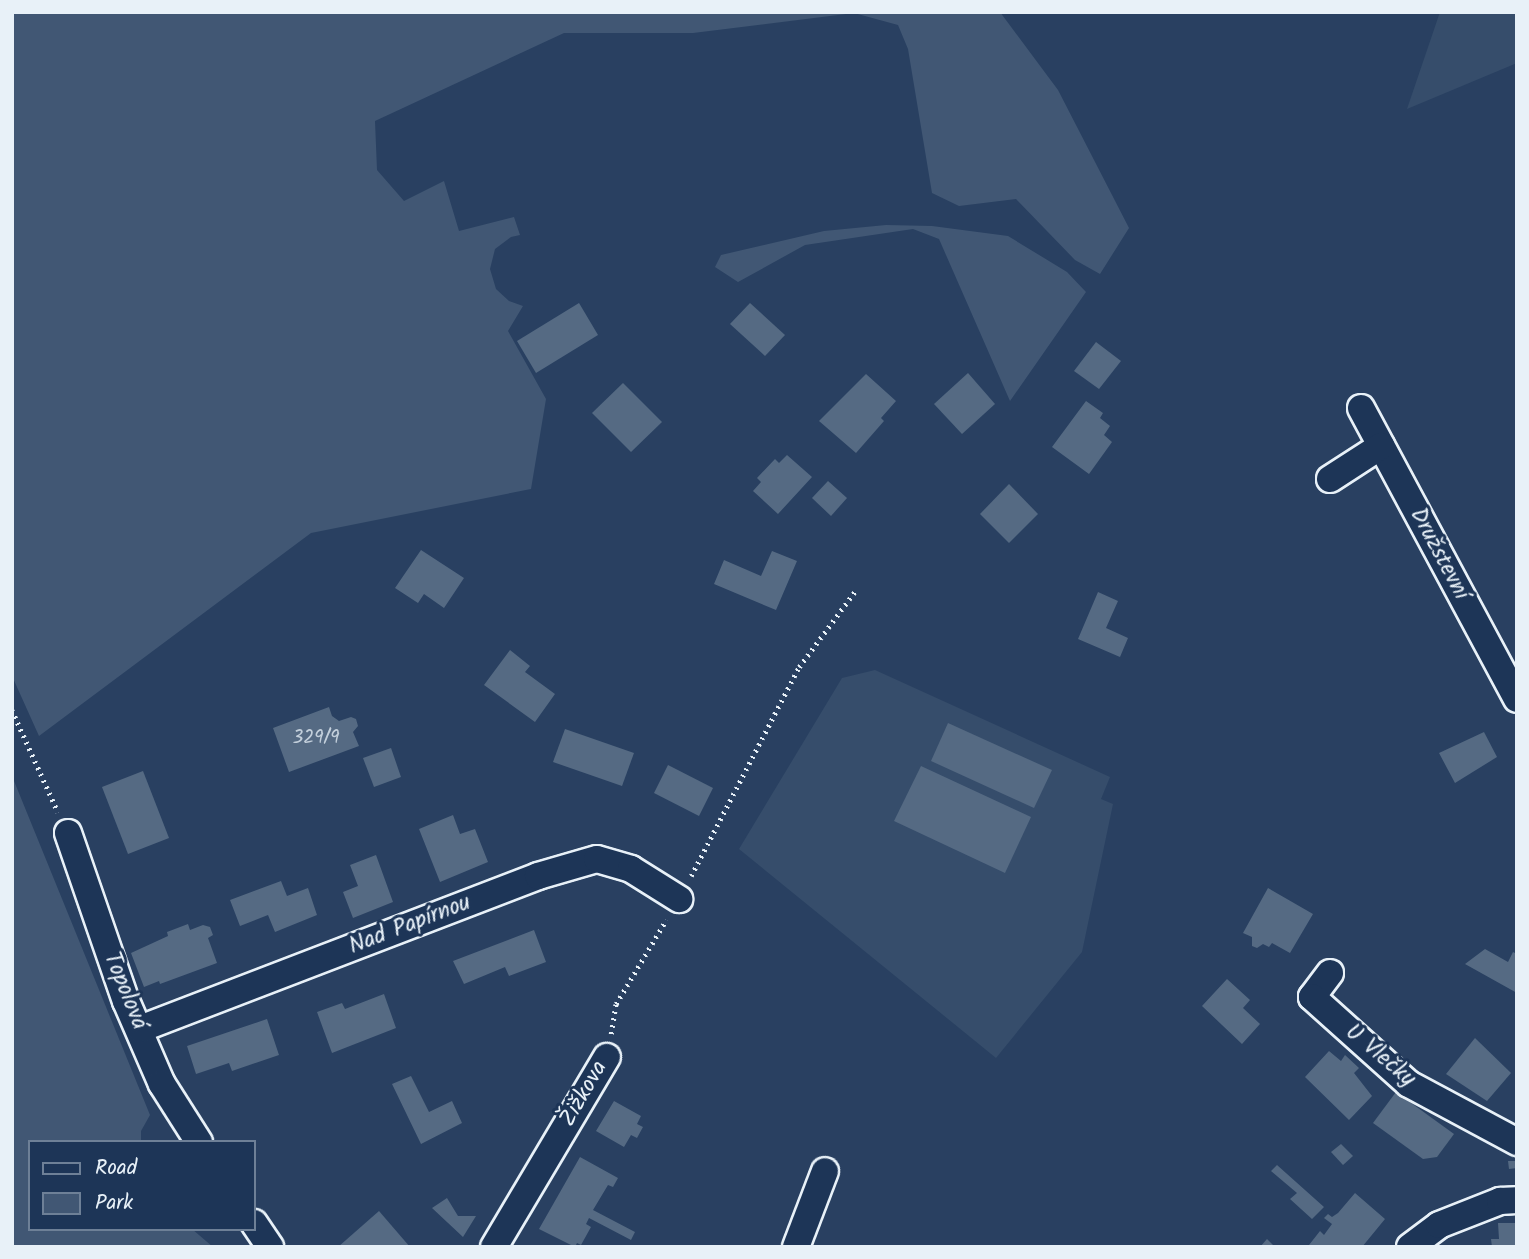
<!DOCTYPE html>
<html>
<head>
<meta charset="utf-8">
<style>
  body { margin:0 }
  #map { position:relative; width:1529px; height:1259px; overflow:hidden; background:#294061; font-family:Kalam,sans-serif }
  div>[style] { position:absolute }
  .built>* { inset:0; background:#364d6b }
  .green>* { inset:0; background:#415774 }
  .building>* { inset:0; background:#556a83 }
  .path>* { height:4.5px; margin-top:-2.25px; transform-origin:0; background:repeating-linear-gradient(90deg,#e8f1f8 0 2px,transparent 0 7px) }
  .roads { filter:drop-shadow(2px 0 #e8f1f8) drop-shadow(-2px 0 #e8f1f8) drop-shadow(0 2px #e8f1f8) drop-shadow(0 -2px #e8f1f8) }
  .minor>* { height:26px; margin:-13px; padding:0 13px; transform-origin:13px; border-radius:13px; background:#1d3557 }
  span { translate:-50% -50%; white-space:nowrap; text-align:center; line-height:1.15; -webkit-text-stroke:6px #1d3557; paint-order:stroke }
  .number-label { font-size:19px; color:#c3cfdb }
  .number-label span { -webkit-text-stroke-width:0 }
  .street-label { font-size:23px; color:#e8f1f8 }
  .frame { position:absolute; inset:0; border:14px solid #e8f1f8; pointer-events:none }
  .legend { position:absolute; left:28px; top:1140px; width:228px; height:91px; box-sizing:border-box; background:#1d3557; border:2px solid #6e8097; margin:0; padding:9px 12px; list-style:none; font-size:21px; color:#e8f1f8 }
  .legend li { display:flex; align-items:center; gap:14px; height:35px }
  .legend b { width:35px; border:2px solid #6e8097 }
</style>
</head>
<body>
<div id="map">
  <div class="built">
    <i style="clip-path:polygon(1440px 12px,1517px 12px,1517px 63px,1407px 109px)"></i>
    <i style="clip-path:polygon(875px 670px,1110px 777px,1101px 799px,1113px 804px,1082px 952px,996px 1058px,739px 849px,842px 678px)"></i>
  </div>
  <div class="green">
    <i style="clip-path:polygon(12px 12px,1000px 12px,1058px 90px,1129px 228px,1100px 274px,1075px 260px,1016px 199px,959px 206px,932px 193px,908px 49px,898px 25px,854px 13px,693px 33px,564px 33px,375px 121px,377px 170px,404px 201px,444px 181px,459px 231px,514px 217px,520px 235px,511px 237px,495px 249px,490px 269px,496px 289px,509px 301px,523px 306px,508px 331px,546px 399px,531px 489px,311px 533px,39px 736px,12px 676px)"></i>
    <i style="clip-path:polygon(886px 225px,932px 226px,1008px 236px,1067px 272px,1086px 292px,1010px 401px,939px 239px,913px 229px,805px 245px,738px 282px,715px 267px,721px 255px,824px 231px)"></i>
    <i style="clip-path:polygon(12px 776px,150px 1115px,141px 1131px,141px 1142px,30px 1142px,30px 1229px,192px 1229px,213px 1247px,12px 1247px)"></i>
  </div>
  <div class="building">
    <i style="clip-path:polygon(579px 303px,598px 335px,536px 373px,517px 341px)"></i>
    <i style="clip-path:polygon(750px 303px,785px 335px,765px 356px,730px 324px)"></i>
    <i style="clip-path:polygon(1096px 342px,1121px 361px,1099px 389px,1074px 371px)"></i>
    <i style="clip-path:polygon(968px 373px,995px 404px,962px 434px,934px 404px)"></i>
    <i style="clip-path:polygon(866px 374px,896px 401px,881px 418px,884px 421px,856px 453px,819px 421px)"></i>
    <i style="clip-path:polygon(623px 383px,662px 422px,631px 452px,592px 413px)"></i>
    <i style="clip-path:polygon(1086px 401px,1103px 413px,1100px 418px,1110px 426px,1104px 435px,1112px 442px,1089px 474px,1052px 447px)"></i>
    <i style="clip-path:polygon(787px 455px,812px 477px,778px 514px,753px 491px,761px 482px,757px 478px,775px 459px,779px 463px)"></i>
    <i style="clip-path:polygon(828px 481px,847px 498px,831px 516px,812px 498px)"></i>
    <i style="clip-path:polygon(1009px 484px,1038px 514px,1009px 543px,980px 514px)"></i>
    <i style="clip-path:polygon(421px 550px,464px 578px,444px 608px,424px 594px,418px 603px,395px 588px)"></i>
    <i style="clip-path:polygon(772px 551px,797px 561px,776px 610px,714px 584px,724px 560px,761px 576px)"></i>
    <i style="clip-path:polygon(1098px 592px,1118px 601px,1106px 628px,1128px 638px,1120px 657px,1078px 639px)"></i>
    <i style="clip-path:polygon(510px 650px,530px 666px,525px 672px,555px 694px,535px 722px,484px 685px)"></i>
    <i style="clip-path:polygon(329px 707px,332px 716px,339px 721px,351px 717px,356px 719px,358px 726px,353px 732px,359px 746px,289px 772px,273px 728px)"></i>
    <i style="clip-path:polygon(948px 723px,1052px 770px,1034px 808px,931px 761px)"></i>
    <i style="clip-path:polygon(565px 729px,634px 753px,622px 786px,553px 762px)"></i>
    <i style="clip-path:polygon(1484px 732px,1497px 757px,1455px 783px,1439px 753px)"></i>
    <i style="clip-path:polygon(391px 748px,401px 777px,374px 787px,363px 758px)"></i>
    <i style="clip-path:polygon(668px 765px,713px 788px,699px 816px,654px 793px)"></i>
    <i style="clip-path:polygon(921px 766px,1031px 817px,1005px 873px,894px 821px)"></i>
    <i style="clip-path:polygon(143px 771px,169px 838px,128px 854px,102px 787px)"></i>
    <i style="clip-path:polygon(453px 815px,460px 834px,475px 829px,488px 862px,440px 882px,419px 829px)"></i>
    <i style="clip-path:polygon(376px 855px,393px 902px,353px 918px,343px 892px,358px 886px,350px 865px)"></i>
    <i style="clip-path:polygon(281px 881px,287px 896px,308px 888px,317px 915px,275px 932px,268px 915px,240px 926px,230px 900px)"></i>
    <i style="clip-path:polygon(1268px 888px,1313px 914px,1290px 953px,1272px 943px,1269px 947px,1263px 944px,1257px 948px,1252px 946px,1252px 937px,1243px 933px)"></i>
    <i style="clip-path:polygon(188px 924px,190px 930px,203px 925px,210px 927px,213px 935px,208px 938px,217px 963px,160px 984px,159px 981px,144px 987px,131px 953px,168px 936px,167px 932px)"></i>
    <i style="clip-path:polygon(534px 930px,546px 962px,509px 976px,505px 967px,464px 984px,453px 961px)"></i>
    <i style="clip-path:polygon(1485px 949px,1508px 962px,1513px 952px,1517px 954px,1517px 993px,1465px 964px)"></i>
    <i style="clip-path:polygon(1227px 979px,1250px 1000px,1243px 1008px,1260px 1024px,1242px 1044px,1202px 1006px)"></i>
    <i style="clip-path:polygon(384px 994px,396px 1028px,332px 1053px,317px 1012px,342px 1003px,345px 1009px)"></i>
    <i style="clip-path:polygon(267px 1019px,279px 1055px,232px 1071px,229px 1063px,196px 1074px,187px 1046px)"></i>
    <i style="clip-path:polygon(1475px 1038px,1511px 1073px,1487px 1101px,1446px 1074px)"></i>
    <i style="clip-path:polygon(1329px 1051px,1341px 1061px,1345px 1055px,1359px 1068px,1354px 1073px,1372px 1096px,1349px 1120px,1305px 1077px)"></i>
    <i style="clip-path:polygon(411px 1076px,429px 1112px,452px 1101px,462px 1123px,421px 1144px,392px 1084px)"></i>
    <i style="clip-path:polygon(1396px 1092px,1454px 1134px,1437px 1157px,1423px 1159px,1373px 1123px)"></i>
    <i style="clip-path:polygon(614px 1101px,641px 1116px,637px 1124px,643px 1127px,637px 1138px,631px 1135px,624px 1147px,596px 1131px)"></i>
    <i style="clip-path:polygon(1341px 1144px,1353px 1156px,1343px 1165px,1331px 1152px)"></i>
    <i style="clip-path:polygon(580px 1157px,618px 1178px,613px 1187px,608px 1185px,593px 1210px,635px 1232px,631px 1240px,589px 1218px,586px 1224px,591px 1227px,581px 1245px,577px 1243px,575px 1247px,539px 1229px)"></i>
    <i style="clip-path:polygon(1508px 1161px,1517px 1161px,1517px 1168px,1509px 1169px)"></i>
    <i style="clip-path:polygon(1277px 1165px,1324px 1207px,1312px 1219px,1290px 1199px,1297px 1193px,1271px 1171px)"></i>
    <i style="clip-path:polygon(1355px 1193px,1385px 1219px,1362px 1247px,1309px 1245px,1320px 1231px,1324px 1235px,1332px 1224px,1324px 1218px,1328px 1214px,1332px 1217px,1338px 1213px)"></i>
    <i style="clip-path:polygon(447px 1198px,458px 1216px,476px 1216px,463px 1237px,432px 1208px)"></i>
    <i style="clip-path:polygon(379px 1211px,410px 1247px,338px 1247px)"></i>
    <i style="clip-path:polygon(1498px 1223px,1517px 1223px,1517px 1247px,1492px 1247px,1491px 1239px,1499px 1239px)"></i>
    <i style="clip-path:polygon(1267px 1239px,1275px 1247px,1260px 1247px)"></i>
  </div>
  <div class="path">
    <i style="left:12px;top:710px;width:112px;rotate:65.7deg"></i>
    <i style="left:691px;top:876px;width:235px;rotate:-62.7deg"></i>
    <i style="left:799px;top:667px;width:96px;rotate:-53.5deg"></i>
    <i style="left:611px;top:1034px;width:30px;rotate:-81deg"></i>
    <i style="left:616px;top:1004px;width:98px;rotate:-59.2deg"></i>
  </div>
  <div class="roads">
    <div class="minor">
      <i style="left:1361px;top:408px;width:330px;rotate:61.8deg"></i>
      <i style="left:1330px;top:479px;width:61px;rotate:-32.9deg"></i>
      <i style="left:68px;top:833px;width:178px;rotate:71deg"></i>
      <i style="left:126px;top:1001px;width:90px;rotate:66.6deg"></i>
      <i style="left:162px;top:1084px;width:69px;rotate:57.5deg"></i>
      <i style="left:1330px;top:973px;width:30px;rotate:127deg"></i>
      <i style="left:1312px;top:997px;width:130px;rotate:41.9deg"></i>
      <i style="left:1409px;top:1084px;width:123px;rotate:28.2deg"></i>
      <i style="left:140px;top:1029px;width:426px;rotate:-21deg"></i>
      <i style="left:538px;top:876px;width:61px;rotate:-16.1deg"></i>
      <i style="left:597px;top:859px;width:35px;rotate:16deg"></i>
      <i style="left:631px;top:869px;width:57px;rotate:32deg"></i>
      <i style="left:254px;top:1223px;width:29px;rotate:56deg"></i>
      <i style="left:494px;top:1247px;width:221px;rotate:-59.3deg"></i>
      <i style="left:796px;top:1247px;width:81px;rotate:-69.1deg"></i>
      <i style="left:1410px;top:1247px;width:36px;rotate:-37deg"></i>
      <i style="left:1439px;top:1225px;width:66px;rotate:-21.5deg"></i>
      <i style="left:1500px;top:1201px;width:17px;rotate:-3deg"></i>
    </div>
  </div>
  <div class="number-label">
    <span style="left:316px;top:739px">329/9</span>
  </div>
  <div class="street-label">
    <span style="left:1439px;top:554px;rotate:62deg">Družstevní</span>
    <span style="left:410px;top:925px;rotate:-21deg">Nad Papírnou</span>
    <span style="left:125px;top:991px;rotate:68deg">Topolová</span>
    <span style="left:1380px;top:1056px;rotate:40deg">U Vlečky</span>
    <span style="left:584px;top:1094px;rotate:-60deg">Žižkova</span>
  </div>
  <div class="frame"></div>
  <ul class="legend">
  <li><b style="height:9px;background:#1d3557"></b>Road</li>
  <li><b style="height:19px;background:#415774"></b>Park</li>
  </ul>
</div>
</body>
</html>
